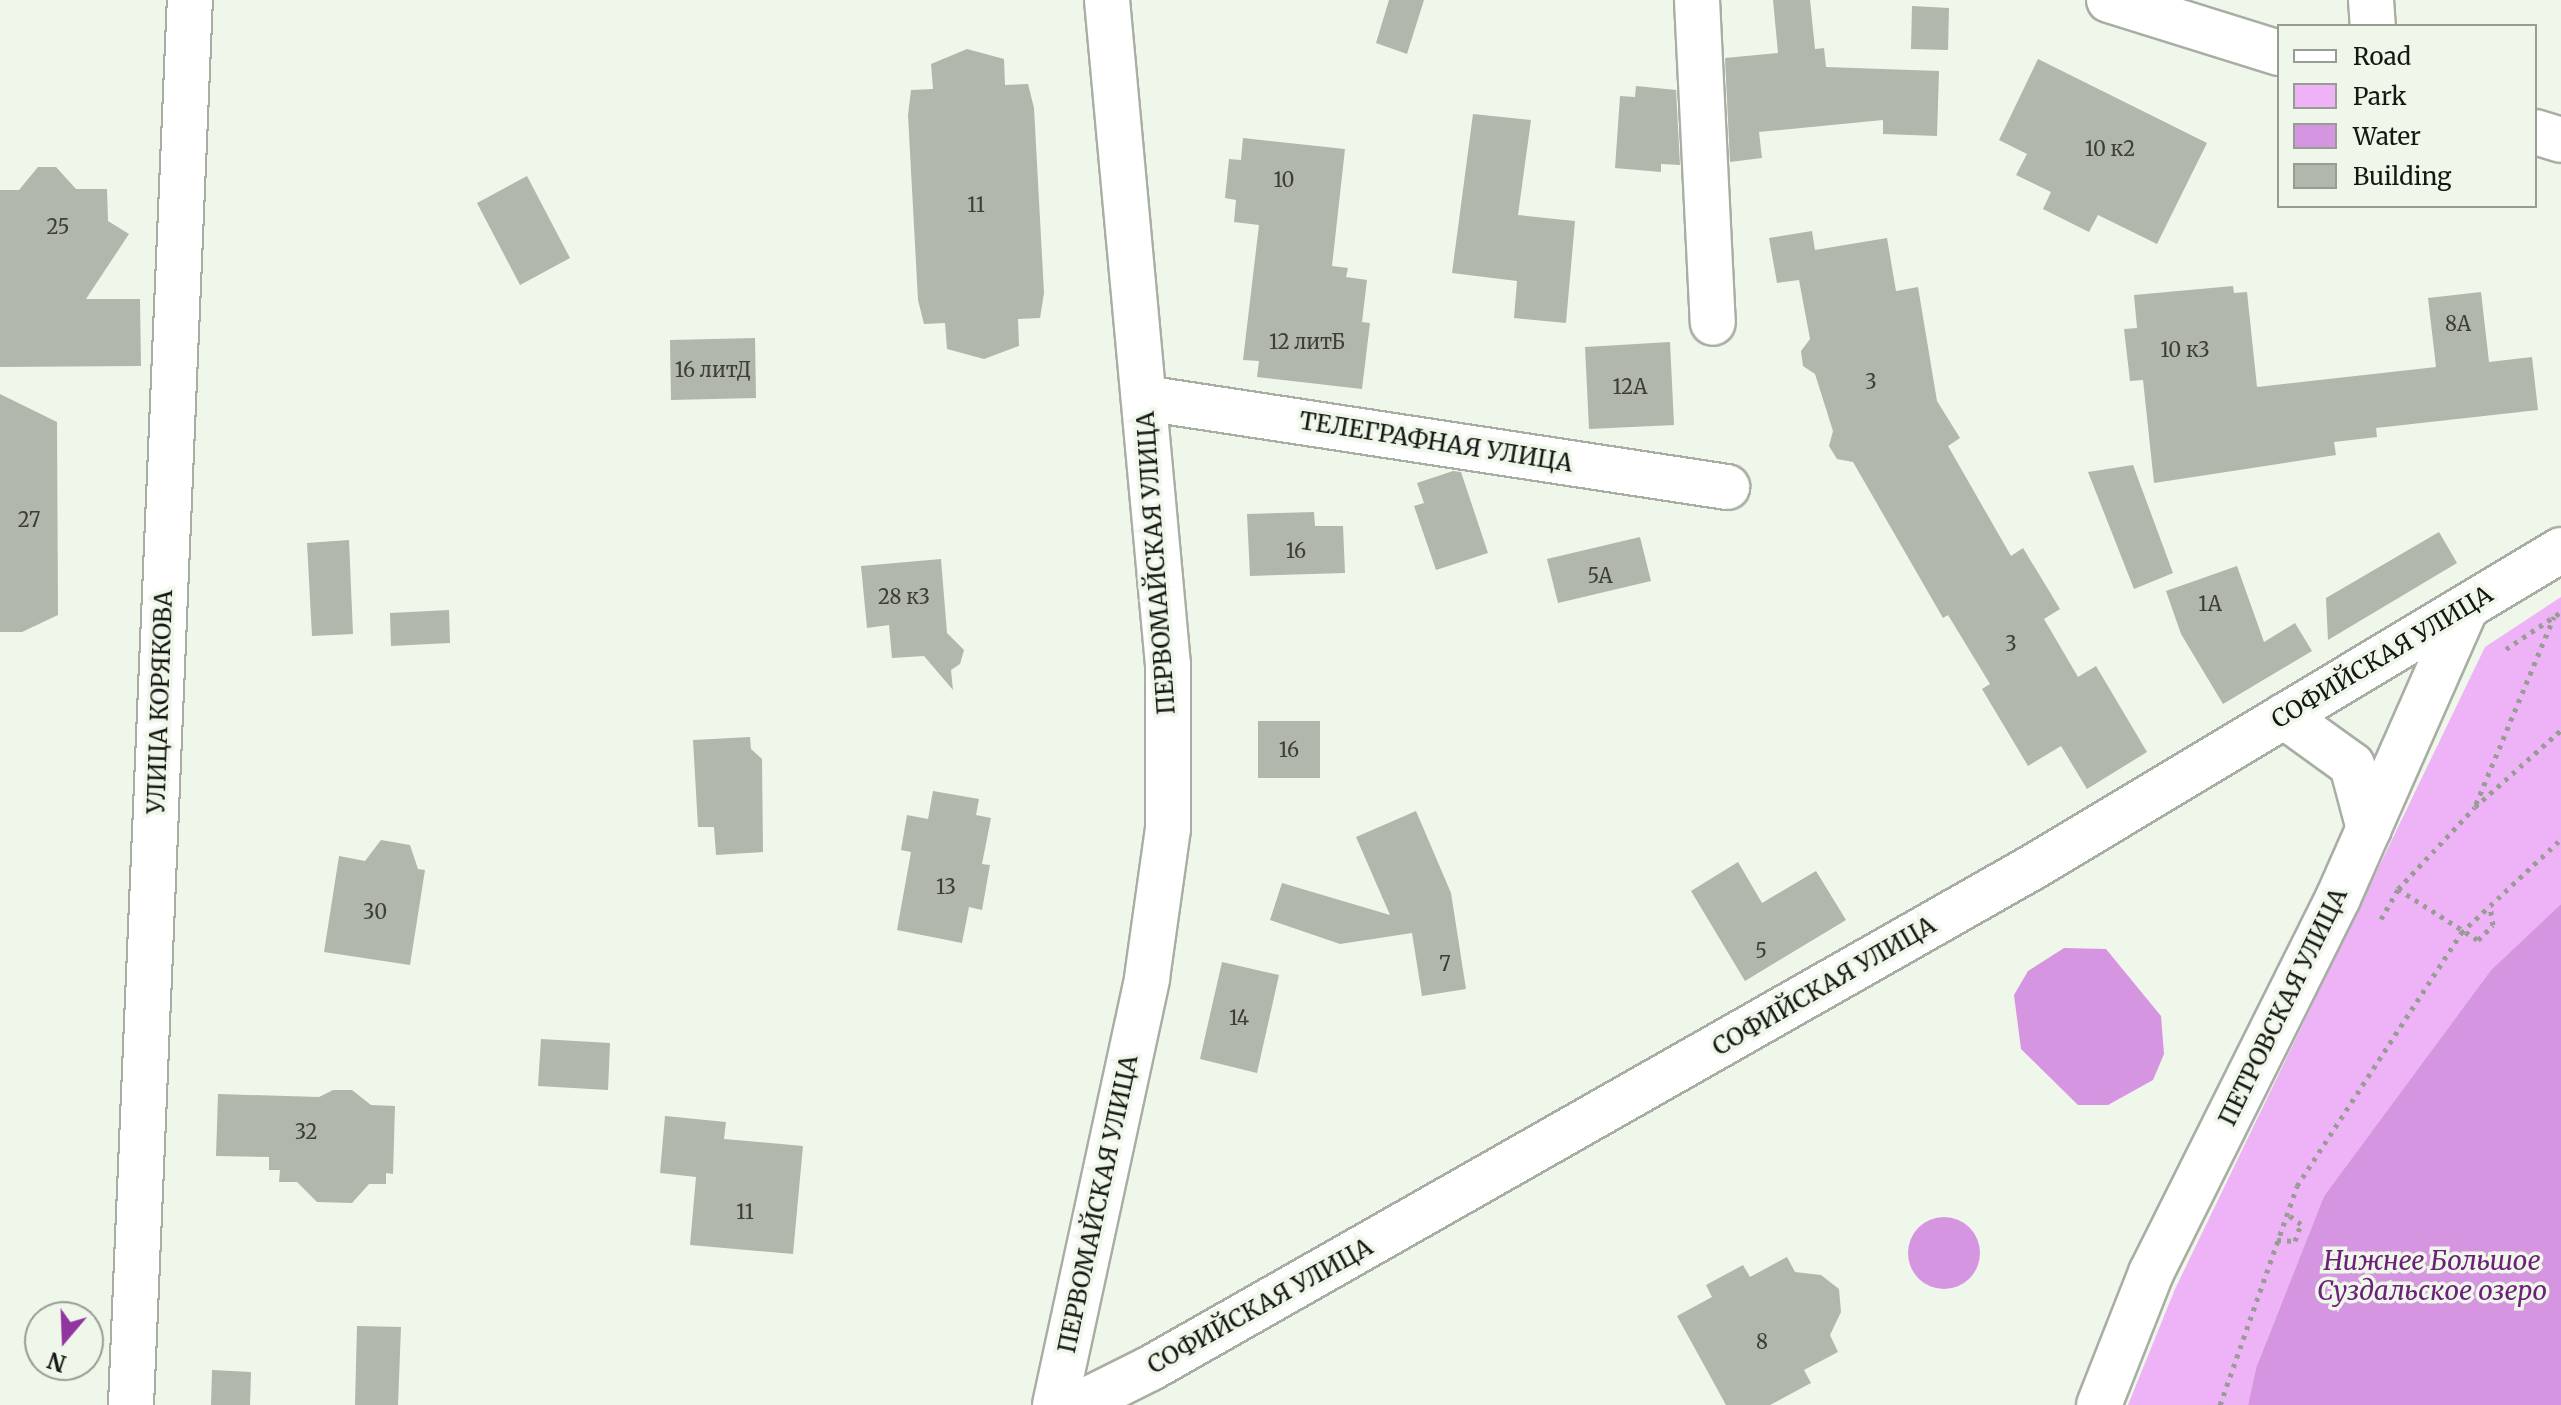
<!DOCTYPE html>
<html>
<head>
<meta charset="utf-8">
<style>
  body { margin:0 }
  #map { position:relative; width:2561px; height:1405px; overflow:hidden; background:#eff6ea; font-family:Merriweather,serif }
  div>[style] { position:absolute }
  .green>* { inset:0; background:#eeb3f7 }
  .water>* { inset:0; background:#d595e0 }
  .round { border-radius:50% }
  .building>* { inset:0; background:#b1b7ac }
  .path>* { height:5px; margin-top:-2.5px; transform-origin:0; background:repeating-linear-gradient(90deg,#989d94 0 4px,transparent 0 10px) }
  .roads { filter:drop-shadow(2px 0 #a8aea4) drop-shadow(-2px 0 #a8aea4) drop-shadow(0 2px #a8aea4) drop-shadow(0 -2px #a8aea4) }
  .minor>* { height:44px; margin:-22px; padding:0 22px; transform-origin:22px; border-radius:22px; background:#fff }
  span { translate:-50% -50%; white-space:nowrap; text-align:center; line-height:1.15; -webkit-text-stroke:7px #eff6ea; paint-order:stroke }
  .number-label { font-size:20px; color:#3c3f39 }
  .number-label span { -webkit-text-stroke-width:0 }
  .street-label { font-size:24px; color:#151713 }
  .water-label { font-size:26px; color:#6d207a; font-style:italic }
  .legend { position:absolute; left:2277px; top:24px; width:260px; height:184px; box-sizing:border-box; background:#eff6ea; border:2px solid #989d94; margin:0; padding:10px 14px; list-style:none; font-size:24px; color:#151713 }
  .legend li { display:flex; align-items:center; gap:16px; height:40px }
  .legend b { width:40px; border:2px solid #989d94 }
  .north { position:absolute; left:24px; top:1301px; width:80px; height:80px; box-sizing:border-box; background:#eff6ea; border:2px solid #989d94; border-radius:50%; rotate:199deg; font-size:22px; font-weight:700; line-height:32px; text-align:center; color:#151713 }
  .north::after { content:''; display:block; margin:auto; width:28px; height:36px; background:#9135a0; clip-path:polygon(50% 0,100% 100%,50% 72%,0 100%) }
</style>
</head>
<body>
<div id="map">
  <div class="green">
    <i style="clip-path:polygon(2561px 597px,2561px 904px,2491px 970px,2324px 1196px,2256px 1368px,2248px 1405px,2128px 1405px,2175px 1289px,2485px 647px)"></i>
  </div>
  <div class="water">
    <i style="clip-path:polygon(2561px 904px,2561px 1405px,2248px 1405px,2256px 1368px,2324px 1196px,2491px 970px)"></i>
    <i style="clip-path:polygon(2064px 948px,2106px 949px,2161px 1016px,2164px 1054px,2153px 1080px,2108px 1105px,2078px 1105px,2021px 1049px,2014px 995px,2028px 971px)"></i>
    <i class="round" style="left:1908px;top:1217px;width:72px;height:72px"></i>
  </div>
  <div class="building">
    <i style="clip-path:polygon(1389px 0,1424px 0,1407px 54px,1376px 43px)"></i>
    <i style="clip-path:polygon(1773px 0,1810px 0,1815px 49px,1824px 48px,1826px 67px,1939px 71px,1937px 136px,1883px 134px,1883px 120px,1759px 132px,1762px 158px,1730px 162px,1725px 58px,1778px 53px)"></i>
    <i style="clip-path:polygon(1912px 6px,1949px 8px,1948px 50px,1911px 49px)"></i>
    <i style="clip-path:polygon(967px 49px,1004px 59px,1005px 85px,1028px 84px,1034px 108px,1044px 293px,1040px 318px,1018px 319px,1019px 346px,984px 359px,947px 349px,945px 323px,924px 324px,918px 300px,908px 115px,911px 90px,933px 89px,931px 64px)"></i>
    <i style="clip-path:polygon(2038px 59px,2207px 143px,2157px 244px,2098px 215px,2089px 232px,2043px 209px,2051px 192px,2016px 175px,2027px 154px,1999px 140px)"></i>
    <i style="clip-path:polygon(1636px 86px,1676px 90px,1680px 165px,1661px 164px,1661px 172px,1615px 168px,1620px 96px,1635px 97px)"></i>
    <i style="clip-path:polygon(1473px 114px,1531px 120px,1518px 215px,1575px 221px,1566px 323px,1514px 318px,1517px 281px,1452px 273px)"></i>
    <i style="clip-path:polygon(1243px 138px,1345px 149px,1332px 266px,1348px 268px,1346px 277px,1367px 280px,1362px 322px,1370px 323px,1362px 389px,1257px 377px,1259px 361px,1243px 360px,1259px 225px,1234px 222px,1236px 200px,1225px 198px,1229px 159px,1241px 160px)"></i>
    <i style="clip-path:polygon(38px 167px,56px 167px,76px 189px,107px 189px,108px 221px,129px 234px,86px 299px,140px 299px,141px 366px,0 367px,0 190px,19px 190px)"></i>
    <i style="clip-path:polygon(527px 176px,570px 258px,520px 285px,477px 203px)"></i>
    <i style="clip-path:polygon(1812px 231px,1815px 250px,1887px 238px,1896px 291px,1918px 287px,1937px 401px,1960px 438px,1948px 446px,2011px 556px,2023px 548px,2060px 609px,2044px 619px,2078px 677px,2096px 666px,2147px 752px,2087px 789px,2061px 746px,2028px 766px,1982px 689px,1990px 684px,1948px 615px,1943px 618px,1853px 462px,1837px 459px,1829px 446px,1833px 431px,1815px 374px,1803px 366px,1801px 351px,1810px 339px,1799px 280px,1777px 283px,1769px 238px)"></i>
    <i style="clip-path:polygon(2233px 286px,2234px 293px,2247px 292px,2257px 387px,2436px 367px,2428px 298px,2481px 292px,2489px 362px,2532px 357px,2538px 410px,2376px 428px,2377px 437px,2334px 442px,2336px 455px,2154px 483px,2143px 380px,2130px 381px,2124px 329px,2137px 328px,2134px 295px)"></i>
    <i style="clip-path:polygon(755px 338px,756px 398px,671px 400px,670px 340px)"></i>
    <i style="clip-path:polygon(1670px 342px,1674px 425px,1589px 429px,1585px 347px)"></i>
    <i style="clip-path:polygon(0 394px,57px 422px,58px 615px,22px 632px,0 632px)"></i>
    <i style="clip-path:polygon(2133px 465px,2173px 573px,2134px 589px,2088px 472px)"></i>
    <i style="clip-path:polygon(1453px 471px,1461px 472px,1488px 553px,1436px 570px,1414px 506px,1424px 503px,1417px 483px)"></i>
    <i style="clip-path:polygon(1314px 512px,1315px 526px,1343px 526px,1345px 573px,1250px 576px,1247px 514px)"></i>
    <i style="clip-path:polygon(2439px 532px,2457px 563px,2328px 640px,2326px 598px)"></i>
    <i style="clip-path:polygon(1640px 537px,1651px 581px,1558px 603px,1547px 559px)"></i>
    <i style="clip-path:polygon(349px 540px,353px 634px,312px 636px,307px 543px)"></i>
    <i style="clip-path:polygon(941px 559px,947px 633px,964px 650px,960px 664px,951px 670px,953px 690px,924px 656px,892px 658px,889px 625px,867px 628px,861px 566px)"></i>
    <i style="clip-path:polygon(2237px 566px,2264px 642px,2295px 623px,2312px 651px,2223px 704px,2181px 634px,2166px 591px)"></i>
    <i style="clip-path:polygon(449px 610px,450px 643px,391px 646px,390px 613px)"></i>
    <i style="clip-path:polygon(1258px 721px,1320px 721px,1320px 778px,1258px 778px)"></i>
    <i style="clip-path:polygon(750px 737px,751px 749px,762px 759px,763px 852px,716px 855px,714px 827px,698px 827px,693px 740px)"></i>
    <i style="clip-path:polygon(933px 791px,979px 799px,976px 815px,991px 818px,982px 864px,990px 865px,982px 910px,969px 907px,962px 943px,897px 930px,911px 852px,901px 850px,907px 815px,928px 819px)"></i>
    <i style="clip-path:polygon(1416px 811px,1451px 893px,1466px 989px,1422px 996px,1412px 933px,1340px 944px,1270px 920px,1282px 883px,1390px 915px,1356px 837px)"></i>
    <i style="clip-path:polygon(381px 840px,410px 845px,418px 869px,425px 870px,410px 965px,324px 952px,339px 856px,365px 861px)"></i>
    <i style="clip-path:polygon(1738px 862px,1762px 903px,1816px 871px,1846px 920px,1745px 981px,1691px 891px)"></i>
    <i style="clip-path:polygon(1222px 962px,1279px 975px,1257px 1073px,1200px 1059px)"></i>
    <i style="clip-path:polygon(541px 1039px,610px 1043px,608px 1090px,538px 1086px)"></i>
    <i style="clip-path:polygon(333px 1090px,352px 1090px,371px 1105px,395px 1106px,393px 1174px,386px 1173px,386px 1184px,369px 1184px,352px 1203px,317px 1202px,297px 1182px,279px 1182px,280px 1170px,269px 1170px,269px 1157px,216px 1156px,218px 1094px,319px 1097px)"></i>
    <i style="clip-path:polygon(665px 1116px,726px 1122px,724px 1139px,803px 1146px,793px 1254px,690px 1245px,696px 1177px,660px 1173px)"></i>
    <i style="clip-path:polygon(1787px 1257px,1795px 1272px,1821px 1275px,1839px 1289px,1841px 1312px,1830px 1335px,1838px 1352px,1804px 1370px,1811px 1383px,1770px 1405px,1726px 1405px,1677px 1316px,1712px 1297px,1706px 1285px,1743px 1265px,1750px 1277px)"></i>
    <i style="clip-path:polygon(357px 1326px,401px 1327px,398px 1405px,355px 1405px)"></i>
    <i style="clip-path:polygon(212px 1370px,251px 1372px,250px 1405px,211px 1405px)"></i>
  </div>
  <div class="path">
    <i style="left:2506px;top:649px;width:66px;rotate:-33.9deg"></i>
    <i style="left:2476px;top:804px;width:203px;rotate:-67.4deg"></i>
    <i style="left:2398px;top:889px;width:95px;rotate:32.5deg"></i>
    <i style="left:2478px;top:940px;width:21px;rotate:-45deg"></i>
    <i style="left:2493px;top:925px;width:18px;rotate:-99deg"></i>
    <i style="left:2381px;top:919px;width:34px;rotate:-60deg"></i>
    <i style="left:2398px;top:889px;width:112px;rotate:-46.8deg"></i>
    <i style="left:2475px;top:807px;width:115px;rotate:-41.8deg"></i>
    <i style="left:2277px;top:1240px;width:18px;rotate:3deg"></i>
    <i style="left:2295px;top:1241px;width:18px;rotate:-71deg"></i>
    <i style="left:2301px;top:1224px;width:17px;rotate:-144deg"></i>
    <i style="left:2220px;top:1405px;width:232px;rotate:-70.6deg"></i>
    <i style="left:2297px;top:1186px;width:302px;rotate:-57deg"></i>
    <i style="left:2461px;top:933px;width:137px;rotate:-43.2deg"></i>
  </div>
  <div class="roads">
    <div class="minor">
      <i style="left:1697px;top:0;width:323px;rotate:87.2deg"></i>
      <i style="left:2109px;top:0;width:178px;rotate:17.3deg"></i>
      <i style="left:2371px;top:0;width:26px;rotate:86deg"></i>
      <i style="left:2535px;top:132px;width:27px;rotate:17deg"></i>
      <i style="left:1144px;top:398px;width:590px;rotate:8.68deg"></i>
      <i style="left:2284px;top:716px;width:84px;rotate:35.8deg"></i>
      <i style="left:2352px;top:765px;width:66px;rotate:75.1deg"></i>
      <i style="left:131px;top:1405px;width:1406px;rotate:-87.6deg"></i>
      <i style="left:1055px;top:1405px;width:437px;rotate:-77.8deg"></i>
      <i style="left:1147px;top:978px;width:150px;rotate:-82deg"></i>
      <i style="left:1168px;top:829px;width:164px;rotate:-90deg"></i>
      <i style="left:1168px;top:665px;width:668px;rotate:-95.24deg"></i>
      <i style="left:1077px;top:1405px;width:83px;rotate:-26.6deg"></i>
      <i style="left:1151px;top:1368px;width:1014px;rotate:-29.6deg"></i>
      <i style="left:2033px;top:867px;width:616px;rotate:-30.98deg"></i>
      <i style="left:2099px;top:1405px;width:142px;rotate:-68.5deg"></i>
      <i style="left:2151px;top:1273px;width:419px;rotate:-63.5deg"></i>
      <i style="left:2338px;top:898px;width:317px;rotate:-66.2deg"></i>
    </div>
  </div>
  <div class="number-label">
    <span style="left:2110px;top:148px">10 к2</span>
    <span style="left:1284px;top:179px">10</span>
    <span style="left:976px;top:204px">11</span>
    <span style="left:58px;top:226px">25</span>
    <span style="left:2458px;top:323px">8А</span>
    <span style="left:1307px;top:341px">12 литБ</span>
    <span style="left:2185px;top:349px">10 к3</span>
    <span style="left:713px;top:369px">16 литД</span>
    <span style="left:1871px;top:381px">3</span>
    <span style="left:1630px;top:386px">12А</span>
    <span style="left:29px;top:519px">27</span>
    <span style="left:1296px;top:550px">16</span>
    <span style="left:1600px;top:575px">5А</span>
    <span style="left:904px;top:596px">28 к3</span>
    <span style="left:2210px;top:603px">1А</span>
    <span style="left:2011px;top:643px">3</span>
    <span style="left:1289px;top:749px">16</span>
    <span style="left:946px;top:886px">13</span>
    <span style="left:375px;top:911px">30</span>
    <span style="left:1761px;top:950px">5</span>
    <span style="left:1445px;top:963px">7</span>
    <span style="left:1239px;top:1017px">14</span>
    <span style="left:306px;top:1131px">32</span>
    <span style="left:745px;top:1211px">11</span>
    <span style="left:1762px;top:1341px">8</span>
  </div>
  <div class="street-label">
    <span style="left:1436px;top:442px;rotate:9deg">ТЕЛЕГРАФНАЯ УЛИЦА</span>
    <span style="left:1156px;top:563px;rotate:-94deg">ПЕРВОМАЙСКАЯ УЛИЦА</span>
    <span style="left:2382px;top:657px;rotate:-31deg">СОФИЙСКАЯ УЛИЦА</span>
    <span style="left:160px;top:702px;rotate:-88deg">УЛИЦА КОРЯКОВА</span>
    <span style="left:1824px;top:986px;rotate:-30deg">СОФИЙСКАЯ УЛИЦА</span>
    <span style="left:2283px;top:1007px;rotate:-64deg">ПЕТРОВСКАЯ УЛИЦА</span>
    <span style="left:1098px;top:1204px;rotate:-78deg">ПЕРВОМАЙСКАЯ УЛИЦА</span>
    <span style="left:1260px;top:1306px;rotate:-29deg">СОФИЙСКАЯ УЛИЦА</span>
  </div>
  <div class="water-label">
    <span style="left:2432px;top:1276px">Нижнее Большое<br>Суздальское озеро</span>
  </div>
  <ul class="legend">
  <li><b style="height:10px;background:#fff"></b>Road</li>
  <li><b style="height:22px;background:#eeb3f7"></b>Park</li>
  <li><b style="height:22px;background:#d595e0"></b>Water</li>
  <li><b style="height:22px;background:#b1b7ac"></b>Building</li>
  </ul>
  <div class="north">N</div>
</div>
</body>
</html>
